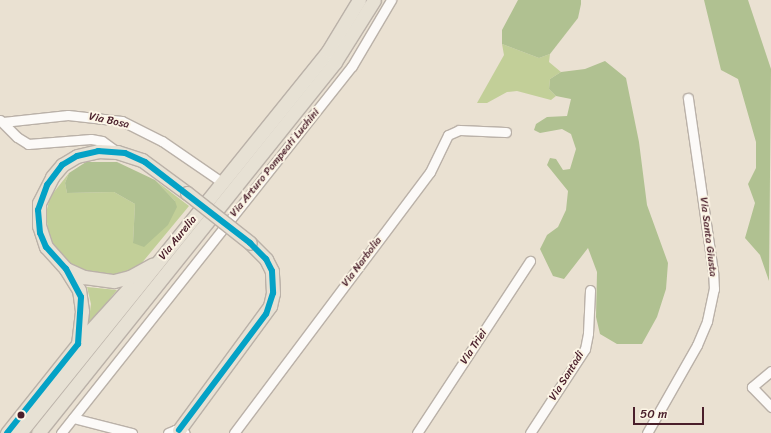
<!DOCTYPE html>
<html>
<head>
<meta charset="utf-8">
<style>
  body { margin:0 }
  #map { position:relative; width:771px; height:433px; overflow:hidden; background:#eae1d2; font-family:Sriracha,sans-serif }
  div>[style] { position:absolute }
  .green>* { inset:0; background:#c2cf98 }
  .forest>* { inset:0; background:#b0c191 }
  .roads { filter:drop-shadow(1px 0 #bab1a8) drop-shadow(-1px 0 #bab1a8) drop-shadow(0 1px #bab1a8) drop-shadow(0 -1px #bab1a8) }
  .minor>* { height:9px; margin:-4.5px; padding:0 4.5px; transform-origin:4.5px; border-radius:4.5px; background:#fcfaf8 }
  .highway>* { height:13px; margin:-6.5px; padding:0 6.5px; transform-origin:6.5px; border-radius:6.5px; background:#e7e1d4 }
  .bridges { filter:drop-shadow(1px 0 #bab1a8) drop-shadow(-1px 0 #bab1a8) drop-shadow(0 1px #bab1a8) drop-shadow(0 -1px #bab1a8) }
  .highway-bridge>* { height:13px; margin:-6.5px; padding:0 6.5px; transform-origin:6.5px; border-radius:6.5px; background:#e7e1d4 }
  .bus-1>* { height:6px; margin:-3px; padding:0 3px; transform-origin:3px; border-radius:3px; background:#04a2c6 }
  .dots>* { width:11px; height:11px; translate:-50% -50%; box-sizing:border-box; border:2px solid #fcf5e5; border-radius:50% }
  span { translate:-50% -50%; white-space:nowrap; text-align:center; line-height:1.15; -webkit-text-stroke:4px #fcf5e5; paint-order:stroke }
  .street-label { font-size:11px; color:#4a1f2b }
  .scale { position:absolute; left:633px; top:407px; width:71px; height:18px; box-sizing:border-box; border:2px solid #4a1f2b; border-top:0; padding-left:5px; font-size:12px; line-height:14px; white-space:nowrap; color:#4a1f2b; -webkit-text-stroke:3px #fcf5e5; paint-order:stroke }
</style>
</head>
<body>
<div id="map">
  <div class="green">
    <i style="clip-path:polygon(502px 44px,539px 58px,550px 54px,549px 62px,561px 72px,550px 79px,549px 89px,556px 96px,551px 100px,517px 91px,507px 92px,487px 103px,477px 103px,504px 55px)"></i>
    <i style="clip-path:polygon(69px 173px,65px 183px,67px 193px,114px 192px,135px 204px,133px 243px,175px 201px,155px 180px,189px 206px,136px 270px,97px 278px,68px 263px,54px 247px,48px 231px,46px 213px,50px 197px)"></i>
    <i style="clip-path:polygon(87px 287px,117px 290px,88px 326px,91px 304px)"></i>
  </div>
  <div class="forest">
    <i style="clip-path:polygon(518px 0,581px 0,581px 4px,578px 18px,550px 54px,539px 58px,502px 44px,502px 30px)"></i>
    <i style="clip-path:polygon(704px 0,748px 0,771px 69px,769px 281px,760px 255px,745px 238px,755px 203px,748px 184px,756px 168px,756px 142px,738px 79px,721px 70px)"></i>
    <i style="clip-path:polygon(605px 61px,626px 78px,639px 142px,647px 205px,668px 263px,666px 289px,657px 317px,642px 344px,617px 344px,600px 334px,596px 317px,597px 272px,588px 248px,564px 279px,553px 276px,540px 249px,547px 235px,558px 227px,566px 210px,568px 191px,547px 165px,550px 158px,556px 159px,563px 170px,570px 169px,576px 149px,571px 134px,562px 129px,540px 133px,534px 130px,536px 124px,547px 117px,567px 116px,571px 99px,556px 96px,549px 89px,550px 79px,561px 72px,585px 69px)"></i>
    <i style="clip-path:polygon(86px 162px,117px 162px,155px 180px,175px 201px,177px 207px,168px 225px,144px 247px,133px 243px,135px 204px,114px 192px,67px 193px,65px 183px,69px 173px)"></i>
  </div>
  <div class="roads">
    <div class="minor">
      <i style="left:0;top:120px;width:24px;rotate:45deg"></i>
      <i style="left:17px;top:137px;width:13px;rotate:32deg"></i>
      <i style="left:28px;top:144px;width:63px;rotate:-4.5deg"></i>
      <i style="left:91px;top:139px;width:11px;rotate:10deg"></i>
      <i style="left:102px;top:141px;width:19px;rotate:36deg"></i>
      <i style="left:3px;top:122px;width:65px;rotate:-6.1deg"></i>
      <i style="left:68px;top:115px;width:54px;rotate:6.3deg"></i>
      <i style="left:122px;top:121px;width:45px;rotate:26.6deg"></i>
      <i style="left:162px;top:141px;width:74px;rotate:34.5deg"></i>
      <i style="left:771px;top:371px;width:25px;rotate:140deg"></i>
      <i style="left:752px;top:387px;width:28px;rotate:46deg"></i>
      <i style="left:73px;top:418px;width:61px;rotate:14.3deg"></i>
      <i style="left:61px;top:433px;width:468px;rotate:-51.6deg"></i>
      <i style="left:352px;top:66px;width:77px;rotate:-59.4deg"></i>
      <i style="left:168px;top:433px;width:8px;rotate:-23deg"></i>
      <i style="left:175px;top:430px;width:10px;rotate:17deg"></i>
      <i style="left:234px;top:433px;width:326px;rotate:-53.1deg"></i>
      <i style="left:430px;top:172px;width:41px;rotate:-64.1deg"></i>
      <i style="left:448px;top:135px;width:12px;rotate:-24deg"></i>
      <i style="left:459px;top:130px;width:47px;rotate:2.4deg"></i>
      <i style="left:417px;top:433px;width:206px;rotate:-56.7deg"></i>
      <i style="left:530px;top:433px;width:100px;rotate:-56.8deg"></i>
      <i style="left:585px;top:349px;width:16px;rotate:-79deg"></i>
      <i style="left:588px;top:333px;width:43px;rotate:-87.3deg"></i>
      <i style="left:647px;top:433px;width:101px;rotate:-60.4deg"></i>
      <i style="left:697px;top:345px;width:26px;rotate:-67deg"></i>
      <i style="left:707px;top:321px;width:33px;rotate:-78deg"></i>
      <i style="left:714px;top:289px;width:17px;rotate:-93deg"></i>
      <i style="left:713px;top:272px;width:176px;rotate:-98.2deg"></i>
    </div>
    <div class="highway">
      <i style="left:66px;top:269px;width:20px;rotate:24deg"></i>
      <i style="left:84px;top:277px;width:30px;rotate:8deg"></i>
      <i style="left:114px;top:281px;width:16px;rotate:-14deg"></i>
      <i style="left:130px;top:277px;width:26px;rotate:-29deg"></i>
      <i style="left:78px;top:344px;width:76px;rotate:-47.7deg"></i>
      <i style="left:179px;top:430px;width:154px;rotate:-53.7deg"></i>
      <i style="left:270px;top:306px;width:13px;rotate:-77deg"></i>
      <i style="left:273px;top:293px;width:22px;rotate:-93deg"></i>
      <i style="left:272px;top:271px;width:13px;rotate:-117deg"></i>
      <i style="left:266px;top:259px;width:23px;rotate:-135deg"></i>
      <i style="left:7px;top:433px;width:114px;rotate:-51.4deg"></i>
      <i style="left:78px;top:344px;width:33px;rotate:-83deg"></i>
      <i style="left:82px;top:311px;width:21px;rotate:-98deg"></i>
      <i style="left:79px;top:290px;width:25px;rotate:-122deg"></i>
      <i style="left:66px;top:269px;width:30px;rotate:-132deg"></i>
      <i style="left:46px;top:247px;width:22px;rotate:-108deg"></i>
      <i style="left:39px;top:226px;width:23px;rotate:-90deg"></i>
      <i style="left:39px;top:203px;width:29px;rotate:-63deg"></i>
      <i style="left:52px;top:177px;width:16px;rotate:-50deg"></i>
      <i style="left:62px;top:165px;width:17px;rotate:-31deg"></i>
      <i style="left:77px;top:156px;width:22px;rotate:-13deg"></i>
      <i style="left:98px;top:151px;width:19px;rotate:3deg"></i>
      <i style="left:117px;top:152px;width:26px;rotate:18deg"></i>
      <i style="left:142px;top:160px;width:56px;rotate:36.3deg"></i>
      <i style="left:20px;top:433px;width:491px;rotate:-51.1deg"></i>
      <i style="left:328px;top:51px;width:60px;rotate:-58.7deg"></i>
      <i style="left:38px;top:433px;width:475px;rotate:-51.3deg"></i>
      <i style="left:335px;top:62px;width:73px;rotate:-57.8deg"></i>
    </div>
  </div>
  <div class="bridges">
    <div class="highway-bridge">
      <i style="left:187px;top:193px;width:80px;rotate:38.4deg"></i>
    </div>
  </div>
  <div class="bus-1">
    <i style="left:7px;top:433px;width:114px;rotate:-51.4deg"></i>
    <i style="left:78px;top:344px;width:47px;rotate:-86.3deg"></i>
    <i style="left:81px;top:297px;width:32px;rotate:-118deg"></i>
    <i style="left:66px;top:269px;width:30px;rotate:-132deg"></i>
    <i style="left:46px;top:247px;width:15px;rotate:-113deg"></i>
    <i style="left:40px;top:233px;width:23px;rotate:-95deg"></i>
    <i style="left:38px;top:210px;width:27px;rotate:-70deg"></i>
    <i style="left:47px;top:185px;width:25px;rotate:-53deg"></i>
    <i style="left:62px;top:165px;width:17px;rotate:-31deg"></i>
    <i style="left:77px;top:156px;width:22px;rotate:-13deg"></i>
    <i style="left:98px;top:151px;width:27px;rotate:4deg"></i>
    <i style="left:125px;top:153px;width:22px;rotate:24deg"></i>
    <i style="left:145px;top:162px;width:133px;rotate:37.6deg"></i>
    <i style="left:250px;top:243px;width:23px;rotate:45deg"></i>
    <i style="left:266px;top:259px;width:13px;rotate:63deg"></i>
    <i style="left:272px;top:271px;width:22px;rotate:87deg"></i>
    <i style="left:273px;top:293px;width:22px;rotate:108deg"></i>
    <i style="left:266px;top:314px;width:145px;rotate:126.9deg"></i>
  </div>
  <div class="dots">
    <i style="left:21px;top:415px;background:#4a1f2b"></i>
  </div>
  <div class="street-label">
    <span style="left:109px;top:121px;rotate:12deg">Via Bosa</span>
    <span style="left:275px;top:163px;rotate:-51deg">Via Arturo Pompeati Luchini</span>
    <span style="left:708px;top:237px;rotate:83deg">Via Santa Giusta</span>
    <span style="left:178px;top:238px;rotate:-51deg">Via Aurelia</span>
    <span style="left:362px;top:262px;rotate:-53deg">Via Narbolia</span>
    <span style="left:474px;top:347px;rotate:-57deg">Via Triei</span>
    <span style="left:567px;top:376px;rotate:-58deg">Via Santadi</span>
  </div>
  <div class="scale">50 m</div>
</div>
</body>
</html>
